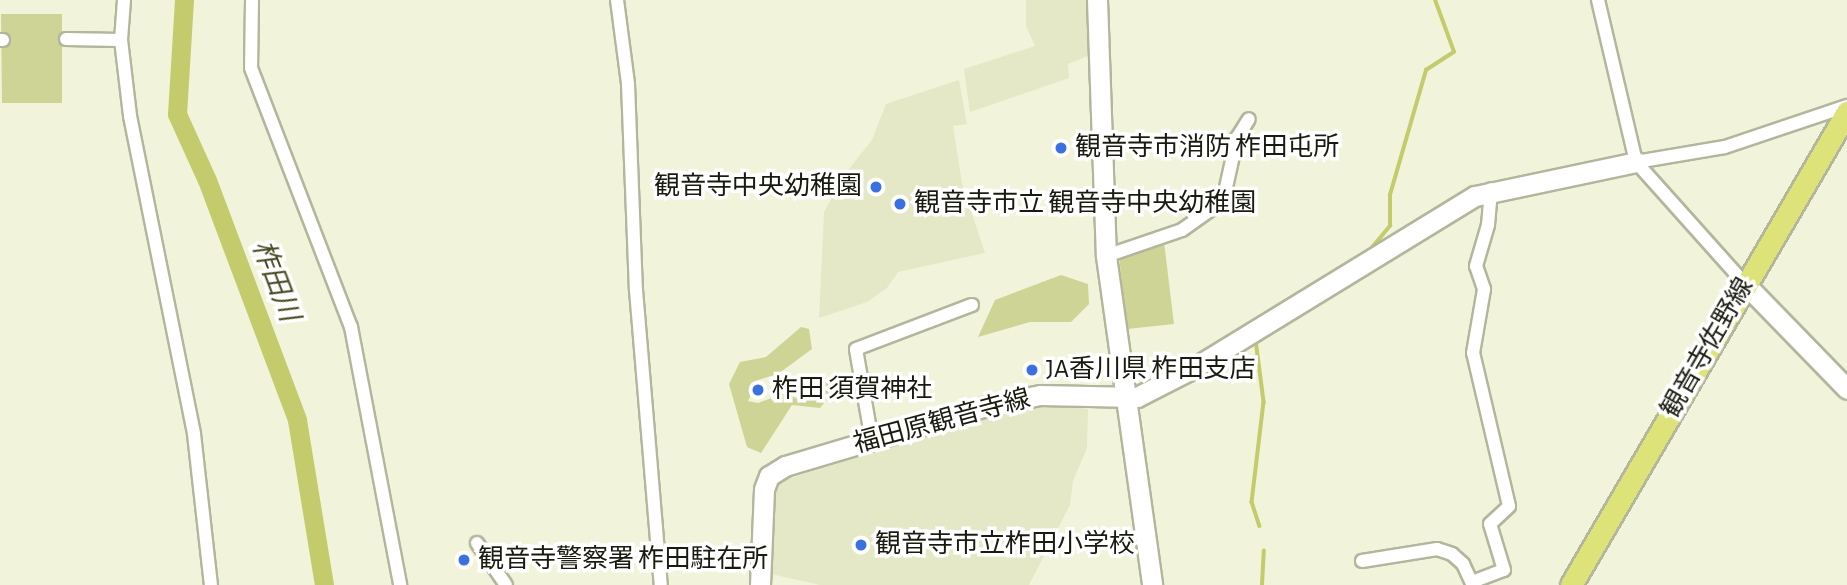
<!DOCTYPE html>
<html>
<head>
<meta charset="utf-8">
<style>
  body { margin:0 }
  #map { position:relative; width:1847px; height:585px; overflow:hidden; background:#f1f4da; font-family:"Alegreya Sans","Noto Sans JP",sans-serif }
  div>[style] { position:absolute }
  .built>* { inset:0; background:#e4e8c6 }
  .green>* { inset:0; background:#ced495 }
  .stream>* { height:3.5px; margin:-1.75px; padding:0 1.75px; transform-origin:1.75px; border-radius:1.75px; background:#c4cb6c }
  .river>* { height:19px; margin:-9.5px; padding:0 9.5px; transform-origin:9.5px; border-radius:9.5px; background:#c4cb6c }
  .roads { filter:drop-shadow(2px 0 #b3b69d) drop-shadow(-2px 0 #b3b69d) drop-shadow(0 2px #b3b69d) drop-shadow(0 -2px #b3b69d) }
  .street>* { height:12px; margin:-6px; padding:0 6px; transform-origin:6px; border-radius:6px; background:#fff }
  .secondary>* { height:19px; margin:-9.5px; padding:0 9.5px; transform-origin:9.5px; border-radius:9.5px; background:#fff }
  .primary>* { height:21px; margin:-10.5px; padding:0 10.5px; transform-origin:10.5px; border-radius:10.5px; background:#dee379 }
  .dots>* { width:19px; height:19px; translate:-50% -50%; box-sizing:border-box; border:4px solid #fff; border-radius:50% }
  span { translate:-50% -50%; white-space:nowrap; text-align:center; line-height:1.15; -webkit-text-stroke:7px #fff; paint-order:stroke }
  .poi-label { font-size:26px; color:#191a10 }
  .left { translate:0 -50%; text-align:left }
  .right { translate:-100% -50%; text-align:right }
  .street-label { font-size:26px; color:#191a10 }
  .water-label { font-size:28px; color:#464921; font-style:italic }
</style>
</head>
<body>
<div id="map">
  <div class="built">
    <i style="clip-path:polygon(1026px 0,1089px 0,1090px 55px,1068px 64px,1069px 78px,970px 112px,964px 69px,1035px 46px,1026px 26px)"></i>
    <i style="clip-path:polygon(959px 80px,967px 124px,953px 126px,962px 183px,985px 253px,898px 272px,887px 288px,867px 302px,819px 318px,824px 212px,845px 174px,872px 140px,886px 104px)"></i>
    <i style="clip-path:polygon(1067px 406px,1088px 409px,1087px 448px,1073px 481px,1070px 505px,1029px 585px,820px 585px,767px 573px,772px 493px,778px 482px,1019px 408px)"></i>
  </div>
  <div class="green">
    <i style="clip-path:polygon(1px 14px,62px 14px,62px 103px,2px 103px)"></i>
    <i style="clip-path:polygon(1164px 242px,1174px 324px,1127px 329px,1119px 256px)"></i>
    <i style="clip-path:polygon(1061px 275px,1088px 284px,1089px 304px,1071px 322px,1030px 322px,978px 337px,995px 300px)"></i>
    <i style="clip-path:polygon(801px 327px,809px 329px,812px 349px,778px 374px,758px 380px,748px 401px,758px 403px,785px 393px,798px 399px,815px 379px,836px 377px,833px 392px,820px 408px,792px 405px,761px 453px,747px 447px,729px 384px,740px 362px,766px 357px)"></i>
  </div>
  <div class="stream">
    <i style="left:1369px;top:251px;width:33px;rotate:-50deg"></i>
    <i style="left:1390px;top:226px;width:31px;rotate:-90deg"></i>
    <i style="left:1390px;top:195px;width:130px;rotate:-73.9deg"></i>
    <i style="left:1426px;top:70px;width:33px;rotate:-33deg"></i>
    <i style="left:1454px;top:52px;width:55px;rotate:-110.1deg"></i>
    <i style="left:1256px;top:340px;width:63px;rotate:82.6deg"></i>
    <i style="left:1264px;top:402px;width:101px;rotate:96.8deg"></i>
    <i style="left:1252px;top:502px;width:25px;rotate:72deg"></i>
    <i style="left:1262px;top:585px;width:34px;rotate:-87deg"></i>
  </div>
  <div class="river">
    <i style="left:184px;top:0;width:114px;rotate:93.5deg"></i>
    <i style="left:177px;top:114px;width:72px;rotate:65.6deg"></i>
    <i style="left:207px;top:180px;width:256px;rotate:69.4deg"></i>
    <i style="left:297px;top:420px;width:167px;rotate:80.7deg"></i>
  </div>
  <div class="roads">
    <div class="street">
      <i style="left:124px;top:0;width:40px;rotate:94.3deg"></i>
      <i style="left:121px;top:40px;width:77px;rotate:83.2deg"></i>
      <i style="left:130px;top:116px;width:324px;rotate:78.6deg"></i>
      <i style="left:194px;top:434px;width:152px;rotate:83.6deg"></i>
      <i style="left:252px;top:0;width:68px;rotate:90.8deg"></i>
      <i style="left:251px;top:68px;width:278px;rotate:68.9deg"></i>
      <i style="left:351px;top:327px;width:263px;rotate:79.2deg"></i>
      <i style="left:617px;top:0;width:85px;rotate:82.5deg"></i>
      <i style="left:628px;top:84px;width:206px;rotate:87.8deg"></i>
      <i style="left:636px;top:290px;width:296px;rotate:85.2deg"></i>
      <i style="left:1598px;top:0;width:166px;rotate:76.8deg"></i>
      <i style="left:1636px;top:162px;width:164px;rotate:48.2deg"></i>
      <i style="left:66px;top:39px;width:55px;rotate:1deg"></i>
      <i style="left:0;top:40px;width:3px"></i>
      <i style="left:1636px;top:162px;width:90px;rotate:-9.6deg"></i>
      <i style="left:1725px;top:147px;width:129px;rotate:-18.6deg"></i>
      <i style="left:1106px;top:256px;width:80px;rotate:-18.9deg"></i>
      <i style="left:1182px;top:230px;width:50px;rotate:-35.3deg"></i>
      <i style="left:1223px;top:201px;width:65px;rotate:-77.5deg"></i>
      <i style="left:1237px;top:138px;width:22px;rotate:-58deg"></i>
      <i style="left:872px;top:441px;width:93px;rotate:-99.9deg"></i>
      <i style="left:856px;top:349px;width:124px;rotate:-20.8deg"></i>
      <i style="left:477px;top:543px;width:51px;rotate:55.4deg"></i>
      <i style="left:1362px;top:561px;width:76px;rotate:-9.1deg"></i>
      <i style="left:1437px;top:549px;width:16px;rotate:18deg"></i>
      <i style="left:1452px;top:554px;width:15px;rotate:42deg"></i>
      <i style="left:1463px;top:564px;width:23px;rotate:65deg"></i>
      <i style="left:1472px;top:582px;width:34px;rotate:-21deg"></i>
      <i style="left:1504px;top:570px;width:48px;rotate:-106.9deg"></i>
      <i style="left:1490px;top:524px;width:26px;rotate:-43deg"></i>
      <i style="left:1509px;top:506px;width:157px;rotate:-103.2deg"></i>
      <i style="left:1473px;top:353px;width:65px;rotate:-80.2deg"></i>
      <i style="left:1484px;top:289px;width:24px;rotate:-109deg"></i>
      <i style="left:1476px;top:266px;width:43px;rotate:-73.7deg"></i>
      <i style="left:1488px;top:225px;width:36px;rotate:-85deg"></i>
    </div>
    <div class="secondary">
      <i style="left:1097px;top:0;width:256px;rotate:88deg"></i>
      <i style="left:1106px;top:256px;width:332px;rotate:82deg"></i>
      <i style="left:1745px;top:284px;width:146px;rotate:45.8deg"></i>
      <i style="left:760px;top:585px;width:96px;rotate:-87.6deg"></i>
      <i style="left:764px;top:489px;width:14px;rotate:-69deg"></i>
      <i style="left:769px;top:476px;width:19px;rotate:-32deg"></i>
      <i style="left:785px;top:466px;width:214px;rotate:-16.6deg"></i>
      <i style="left:990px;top:405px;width:51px;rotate:-11.3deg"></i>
      <i style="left:1040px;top:395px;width:97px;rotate:1.2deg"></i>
      <i style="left:1137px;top:397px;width:64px;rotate:-27deg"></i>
      <i style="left:1194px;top:368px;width:329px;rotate:-31.5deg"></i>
      <i style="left:1475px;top:196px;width:165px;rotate:-11.9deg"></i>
    </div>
    <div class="primary">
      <i style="left:1571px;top:585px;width:548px;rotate:-59.74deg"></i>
    </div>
  </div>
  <div class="dots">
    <i style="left:1061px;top:148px;background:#3a70e0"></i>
    <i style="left:876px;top:187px;background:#3a70e0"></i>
    <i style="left:900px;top:204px;background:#3a70e0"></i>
    <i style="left:1032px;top:370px;background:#3a70e0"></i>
    <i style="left:758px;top:390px;background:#3a70e0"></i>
    <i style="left:861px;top:545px;background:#3a70e0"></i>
    <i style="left:464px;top:560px;background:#3a70e0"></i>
  </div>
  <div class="poi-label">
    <span class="left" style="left:1075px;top:148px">観音寺市消防 柞田屯所</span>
    <span class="right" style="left:862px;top:187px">観音寺中央幼稚園</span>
    <span class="left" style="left:914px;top:204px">観音寺市立 観音寺中央幼稚園</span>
    <span class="left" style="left:1046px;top:370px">JA香川県 柞田支店</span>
    <span class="left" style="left:772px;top:390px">柞田 須賀神社</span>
    <span class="left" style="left:875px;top:545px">観音寺市立柞田小学校</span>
    <span class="left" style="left:478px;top:560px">観音寺警察署 柞田駐在所</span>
  </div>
  <div class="street-label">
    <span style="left:1708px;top:348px;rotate:-60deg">観音寺佐野線</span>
    <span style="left:942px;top:422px;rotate:-15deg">福田原観音寺線</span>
  </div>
  <div class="water-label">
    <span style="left:275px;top:281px;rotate:69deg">柞田川</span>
  </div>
</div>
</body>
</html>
